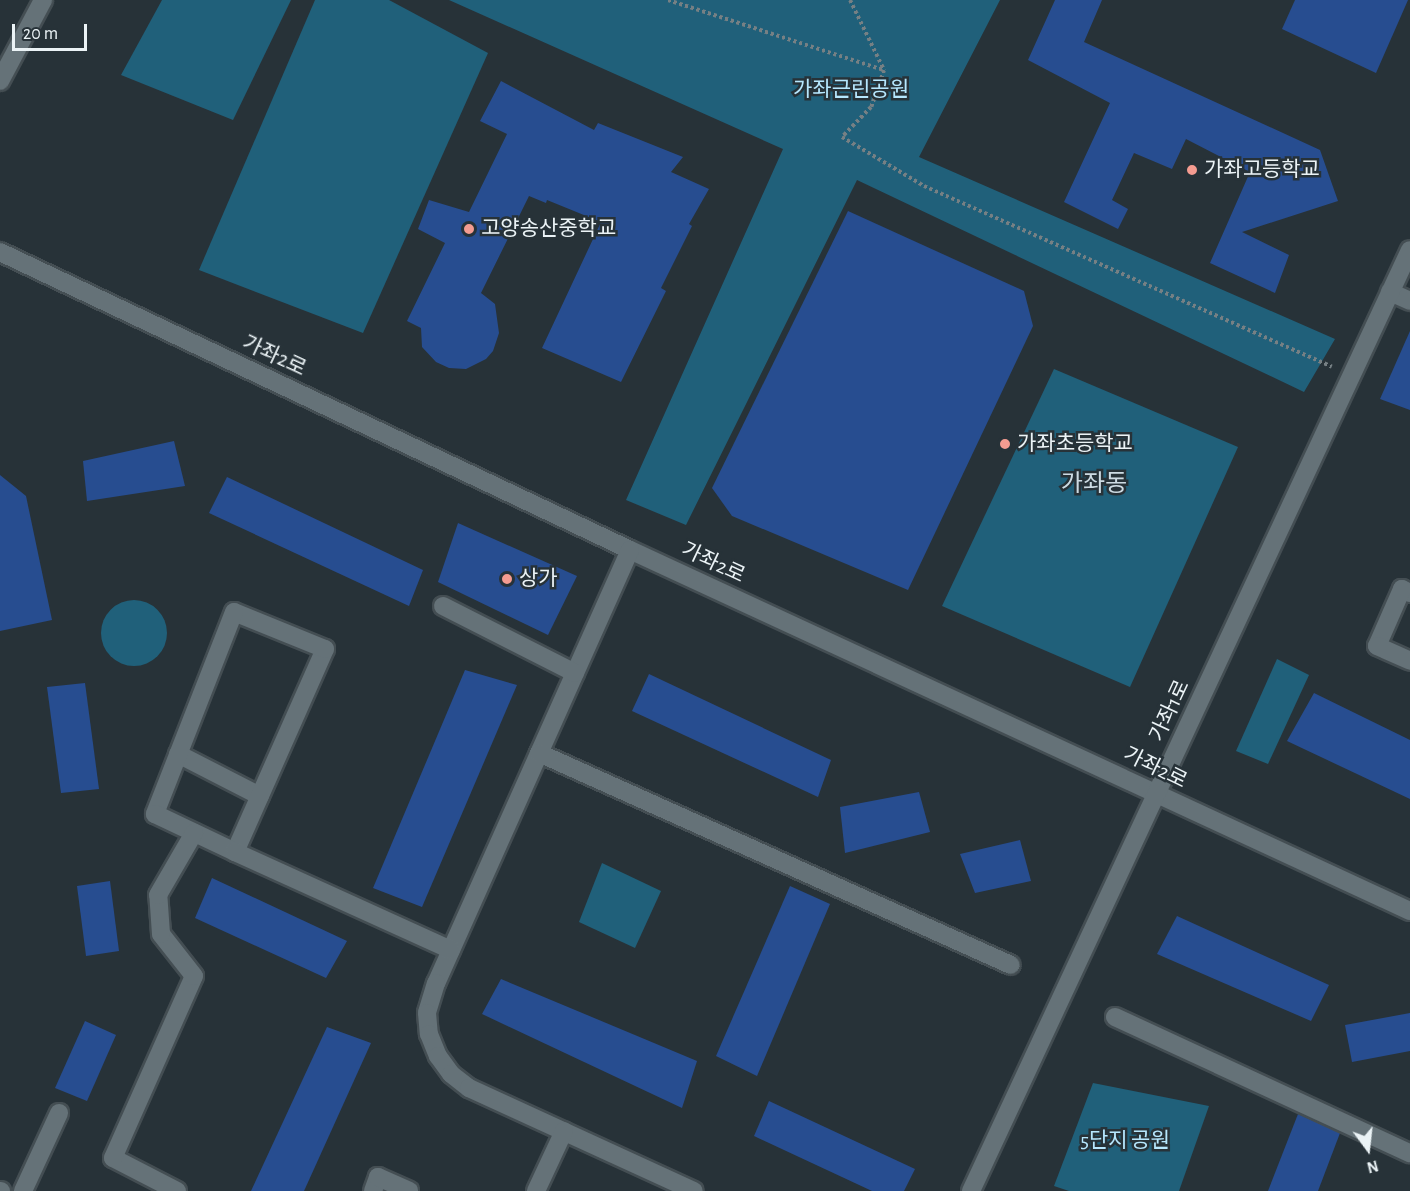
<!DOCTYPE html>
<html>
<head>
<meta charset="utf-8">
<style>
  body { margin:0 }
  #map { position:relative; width:1410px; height:1191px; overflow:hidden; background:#273238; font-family:"Alegreya Sans","Noto Sans KR",sans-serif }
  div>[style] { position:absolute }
  .green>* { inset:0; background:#20607a }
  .round { border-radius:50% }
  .building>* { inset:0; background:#274d90 }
  .path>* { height:4px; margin-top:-2px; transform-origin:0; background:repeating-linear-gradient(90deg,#768084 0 3px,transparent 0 6px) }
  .roads { filter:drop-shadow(2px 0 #444e53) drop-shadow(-2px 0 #444e53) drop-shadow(0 2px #444e53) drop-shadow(0 -2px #444e53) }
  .minor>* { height:18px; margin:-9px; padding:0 9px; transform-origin:9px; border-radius:9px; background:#657278 }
  .dots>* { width:16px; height:16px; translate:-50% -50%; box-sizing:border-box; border:3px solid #273238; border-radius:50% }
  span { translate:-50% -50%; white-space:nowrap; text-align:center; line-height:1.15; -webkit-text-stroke:5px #273238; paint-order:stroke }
  .park-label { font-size:21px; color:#b6e7fe }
  .poi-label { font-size:21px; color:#ebf3f6 }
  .left { translate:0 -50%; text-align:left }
  .street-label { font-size:21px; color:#ebf3f6 }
  .quarter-label { font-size:24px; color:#cddbe3 }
  .north { position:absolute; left:1338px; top:1119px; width:60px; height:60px; -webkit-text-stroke:4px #273238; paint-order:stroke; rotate:165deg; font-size:16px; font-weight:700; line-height:24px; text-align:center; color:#ebf3f6 }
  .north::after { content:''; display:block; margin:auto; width:21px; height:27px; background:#ebf3f6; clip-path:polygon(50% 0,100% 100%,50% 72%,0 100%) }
  .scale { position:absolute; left:12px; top:24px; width:75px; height:27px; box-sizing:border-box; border:3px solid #ebf3f6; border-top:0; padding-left:8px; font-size:18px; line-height:21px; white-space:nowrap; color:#ebf3f6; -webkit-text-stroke:4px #273238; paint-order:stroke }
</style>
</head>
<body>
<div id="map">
  <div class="green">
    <i style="clip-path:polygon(162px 0,291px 0,233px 120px,121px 75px)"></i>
    <i style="clip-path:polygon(315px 0,389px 0,488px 53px,363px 333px,199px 270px)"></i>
    <i style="clip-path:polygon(449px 0,1000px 0,919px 157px,1335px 339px,1304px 392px,857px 180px,686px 525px,626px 500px,783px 149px)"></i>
    <i style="clip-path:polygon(1054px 369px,1238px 447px,1130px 687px,942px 606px)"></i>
    <i class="round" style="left:101px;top:600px;width:66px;height:66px"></i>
    <i style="clip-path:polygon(1277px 659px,1309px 675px,1268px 764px,1236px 751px)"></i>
    <i style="clip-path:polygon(602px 863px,661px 891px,635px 948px,579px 922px)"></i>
    <i style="clip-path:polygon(1093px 1083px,1209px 1106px,1179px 1191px,1069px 1191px,1054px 1186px)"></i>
  </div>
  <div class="building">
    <i style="clip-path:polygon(1055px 0,1102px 0,1084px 42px,1320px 150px,1338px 201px,1242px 232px,1289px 255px,1275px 293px,1210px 263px,1250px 172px,1186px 139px,1172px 169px,1134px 153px,1112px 200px,1128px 209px,1118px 229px,1064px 202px,1110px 103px,1028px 60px)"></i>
    <i style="clip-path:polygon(1295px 0,1408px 0,1376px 73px,1282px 29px)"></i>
    <i style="clip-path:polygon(501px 81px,594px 130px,598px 123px,683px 157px,671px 172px,709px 189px,689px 224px,692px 226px,661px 288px,666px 291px,621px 382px,542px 348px,601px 222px,547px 200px,546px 203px,529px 196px,481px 293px,495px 304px,499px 333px,493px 351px,486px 359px,466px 369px,449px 368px,436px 362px,422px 347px,421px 328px,407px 321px,445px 243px,418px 229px,429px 200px,469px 212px,507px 134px,480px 121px)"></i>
    <i style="clip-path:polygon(848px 211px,1024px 291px,1033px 326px,908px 590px,732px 516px,712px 488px)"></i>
    <i style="clip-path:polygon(1410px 331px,1410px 410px,1380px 399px)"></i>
    <i style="clip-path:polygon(174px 441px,185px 486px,87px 501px,83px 461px)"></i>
    <i style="clip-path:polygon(0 475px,26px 496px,52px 620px,0 631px)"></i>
    <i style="clip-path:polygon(227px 477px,423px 570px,409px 606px,209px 513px)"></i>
    <i style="clip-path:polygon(458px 523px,577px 576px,548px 635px,438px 582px)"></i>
    <i style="clip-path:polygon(465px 670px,517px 685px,422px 907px,373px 888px)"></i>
    <i style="clip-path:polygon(649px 674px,831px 760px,818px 797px,632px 711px)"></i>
    <i style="clip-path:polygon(85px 683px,99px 789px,61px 793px,47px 687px)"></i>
    <i style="clip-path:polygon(1314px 693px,1410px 740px,1410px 799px,1287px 741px)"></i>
    <i style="clip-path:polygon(919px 792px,930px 832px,845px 853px,840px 807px)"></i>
    <i style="clip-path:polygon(1020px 840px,1031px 881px,975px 893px,960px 854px)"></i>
    <i style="clip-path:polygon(212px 878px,347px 941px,326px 978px,195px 918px)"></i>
    <i style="clip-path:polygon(110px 881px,119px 951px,86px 956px,77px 886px)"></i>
    <i style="clip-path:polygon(790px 886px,830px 904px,757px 1076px,716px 1056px)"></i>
    <i style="clip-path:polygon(1177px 916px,1329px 985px,1311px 1021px,1157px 954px)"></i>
    <i style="clip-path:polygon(501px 979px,697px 1061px,682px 1108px,482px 1014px)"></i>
    <i style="clip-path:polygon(1410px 1013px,1410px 1051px,1352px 1062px,1345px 1025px)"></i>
    <i style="clip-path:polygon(85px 1021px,116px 1035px,87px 1101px,55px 1088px)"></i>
    <i style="clip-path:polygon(327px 1027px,371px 1043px,304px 1191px,251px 1191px)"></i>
    <i style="clip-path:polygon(769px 1101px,915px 1169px,904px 1191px,872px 1191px,754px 1136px)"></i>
    <i style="clip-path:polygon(1298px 1114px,1340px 1133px,1318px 1191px,1268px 1191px)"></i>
  </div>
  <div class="path">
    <i style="left:668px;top:0;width:227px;rotate:18deg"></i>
    <i style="left:850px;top:0;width:78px;rotate:64.1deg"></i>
    <i style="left:884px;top:70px;width:39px;rotate:109deg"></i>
    <i style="left:871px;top:107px;width:42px;rotate:134deg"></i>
    <i style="left:842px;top:137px;width:96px;rotate:30.9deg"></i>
    <i style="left:924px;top:186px;width:446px;rotate:23.9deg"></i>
  </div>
  <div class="roads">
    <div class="minor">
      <i style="left:0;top:81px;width:92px;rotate:-62deg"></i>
      <i style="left:0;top:252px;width:697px;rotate:25.31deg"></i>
      <i style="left:630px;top:550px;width:859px;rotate:24.84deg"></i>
      <i style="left:1390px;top:292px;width:22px;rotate:24deg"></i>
      <i style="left:630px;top:550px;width:474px;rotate:114.1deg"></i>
      <i style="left:436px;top:983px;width:31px;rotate:107deg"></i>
      <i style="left:427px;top:1013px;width:21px;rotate:85deg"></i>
      <i style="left:429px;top:1034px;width:24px;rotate:68deg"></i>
      <i style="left:438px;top:1056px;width:22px;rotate:54deg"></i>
      <i style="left:451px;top:1074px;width:23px;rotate:38deg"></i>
      <i style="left:469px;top:1088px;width:247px;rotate:24.6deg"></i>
      <i style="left:1410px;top:593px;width:9px;rotate:-153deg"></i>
      <i style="left:1402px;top:589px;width:62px;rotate:113.7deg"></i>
      <i style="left:1377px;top:646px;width:36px;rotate:24deg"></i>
      <i style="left:443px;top:606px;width:148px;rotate:26.9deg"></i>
      <i style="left:539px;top:753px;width:517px;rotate:24.19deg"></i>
      <i style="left:178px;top:754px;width:92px;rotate:27.1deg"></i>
      <i style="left:235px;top:852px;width:222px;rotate:-66.1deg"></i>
      <i style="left:325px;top:649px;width:98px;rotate:-157.9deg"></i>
      <i style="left:234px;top:612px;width:217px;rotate:111.4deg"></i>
      <i style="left:155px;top:814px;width:89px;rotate:25.4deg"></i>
      <i style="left:235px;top:852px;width:237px;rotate:24.4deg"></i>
      <i style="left:1115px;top:1017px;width:325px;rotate:24.8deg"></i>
      <i style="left:0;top:1191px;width:1px"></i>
      <i style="left:23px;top:1191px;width:86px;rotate:-65.2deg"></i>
      <i style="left:177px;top:1191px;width:72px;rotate:-152.7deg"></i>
      <i style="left:113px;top:1158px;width:199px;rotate:-66deg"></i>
      <i style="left:194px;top:976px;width:53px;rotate:-128.2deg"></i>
      <i style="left:161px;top:934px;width:39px;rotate:-94deg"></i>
      <i style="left:158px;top:895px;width:72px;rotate:-59.9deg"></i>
      <i style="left:373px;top:1191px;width:15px;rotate:-70deg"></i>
      <i style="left:378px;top:1177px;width:34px;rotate:24deg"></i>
      <i style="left:536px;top:1191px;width:66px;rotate:-65deg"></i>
      <i style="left:971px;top:1191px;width:1038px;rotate:-64.99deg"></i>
    </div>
  </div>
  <div class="dots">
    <i style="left:1192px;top:170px;background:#f59c91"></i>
    <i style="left:469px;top:229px;background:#f59c91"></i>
    <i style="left:1005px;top:444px;background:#f59c91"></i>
    <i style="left:507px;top:579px;background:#f59c91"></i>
  </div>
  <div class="park-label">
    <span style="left:851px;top:90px">가좌근린공원</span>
    <span style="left:1125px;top:1141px">5단지 공원</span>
  </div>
  <div class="poi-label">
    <span class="left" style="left:1204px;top:170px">가좌고등학교</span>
    <span class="left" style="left:481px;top:229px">고양송산중학교</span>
    <span class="left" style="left:1017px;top:444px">가좌초등학교</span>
    <span class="left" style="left:519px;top:579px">상가</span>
  </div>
  <div class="street-label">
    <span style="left:274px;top:356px;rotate:25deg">가좌2로</span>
    <span style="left:713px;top:563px;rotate:25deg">가좌2로</span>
    <span style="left:1170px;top:711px;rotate:-65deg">가좌1로</span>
    <span style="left:1155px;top:768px;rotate:26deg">가좌2로</span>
  </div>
  <div class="quarter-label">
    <span style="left:1094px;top:485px">가좌동</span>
  </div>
  <div class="north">N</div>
  <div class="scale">20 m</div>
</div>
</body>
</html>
